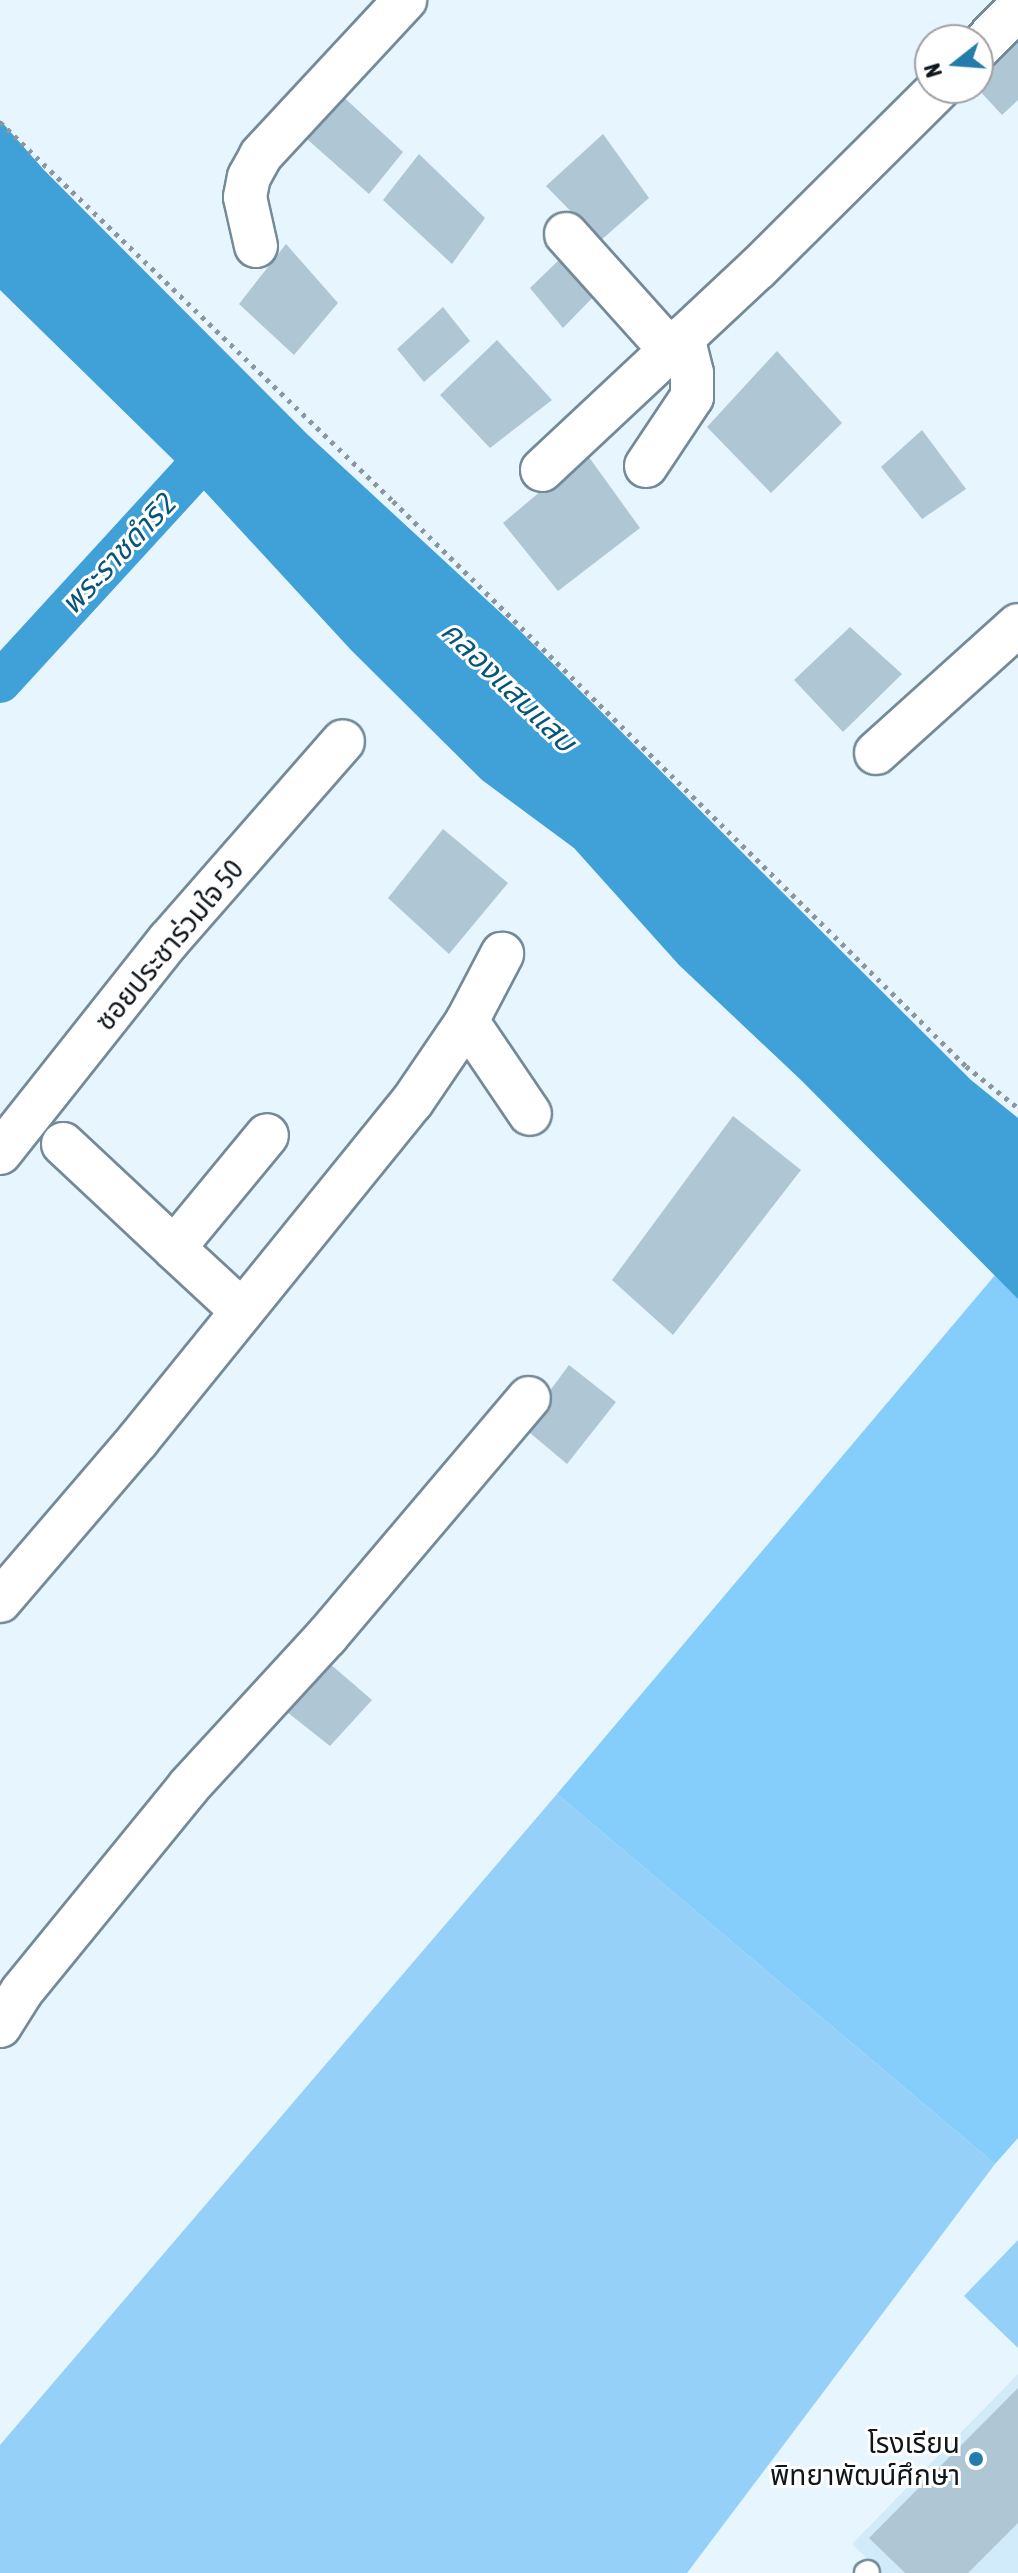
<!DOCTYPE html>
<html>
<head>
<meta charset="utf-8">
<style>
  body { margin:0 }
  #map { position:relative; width:1018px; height:2573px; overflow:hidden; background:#e7f5fe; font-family:"Asap Condensed","Noto Sans Thai",sans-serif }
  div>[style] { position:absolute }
  .built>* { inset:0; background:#d2ebfb }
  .green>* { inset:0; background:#94d0f8 }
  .forest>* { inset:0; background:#85cefb }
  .water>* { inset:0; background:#3fa1d8 }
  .canal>* { height:42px; margin:-21px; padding:0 21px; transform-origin:21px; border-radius:21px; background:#3fa1d8 }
  .building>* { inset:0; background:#afc6d5 }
  .path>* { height:5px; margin-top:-2.5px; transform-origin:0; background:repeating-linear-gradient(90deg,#8b969e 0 4px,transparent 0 10px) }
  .roads { filter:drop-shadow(2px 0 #748a98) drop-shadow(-2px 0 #748a98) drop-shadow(0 2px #748a98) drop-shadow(0 -2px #748a98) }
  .lane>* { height:22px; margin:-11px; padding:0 11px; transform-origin:11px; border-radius:11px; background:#fff }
  .street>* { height:42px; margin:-21px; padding:0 21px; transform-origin:21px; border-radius:21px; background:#fff }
  .dots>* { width:22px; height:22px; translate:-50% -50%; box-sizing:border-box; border:4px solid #fff; border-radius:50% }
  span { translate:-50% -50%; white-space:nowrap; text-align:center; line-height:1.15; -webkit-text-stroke:6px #fff; paint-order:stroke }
  .street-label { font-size:28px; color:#0e161c }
  .poi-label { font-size:28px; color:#0e161c }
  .right { translate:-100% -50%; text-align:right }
  .water-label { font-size:30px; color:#08557a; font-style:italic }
  .north { position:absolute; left:914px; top:24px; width:80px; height:80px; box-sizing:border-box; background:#fff; border:2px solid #9fa2a4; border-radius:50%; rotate:253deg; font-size:22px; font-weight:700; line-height:32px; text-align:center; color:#0e161c }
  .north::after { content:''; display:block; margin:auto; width:28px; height:36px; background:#257cab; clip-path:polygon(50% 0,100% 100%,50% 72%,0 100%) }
</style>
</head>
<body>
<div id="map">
  <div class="built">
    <i style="clip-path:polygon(1018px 2374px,1018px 2573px,881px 2573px,852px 2544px)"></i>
  </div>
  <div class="green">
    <i style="clip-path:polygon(557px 1794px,995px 2164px,687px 2573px,0 2573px,0 2445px)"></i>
    <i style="clip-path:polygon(1018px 2240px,1018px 2348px,964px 2296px)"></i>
  </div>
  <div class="forest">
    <i style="clip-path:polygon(996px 1274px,1018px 1296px,1018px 2138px,995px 2164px,557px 1794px)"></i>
  </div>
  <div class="water">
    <i style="clip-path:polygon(0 120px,44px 170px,307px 434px,517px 628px,971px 1080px,1018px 1118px,1018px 1299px,802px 1081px,679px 965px,574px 848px,482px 780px,351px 650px,196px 482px,0 290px)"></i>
  </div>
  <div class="canal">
    <i style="left:0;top:682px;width:336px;rotate:-47.5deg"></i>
  </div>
  <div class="building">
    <i style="clip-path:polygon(1018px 31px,1018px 100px,1002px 115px,978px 89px,978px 69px)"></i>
    <i style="clip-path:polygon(337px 91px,403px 152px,369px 194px,299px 132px)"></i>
    <i style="clip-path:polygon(603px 134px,649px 198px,600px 241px,546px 186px)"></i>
    <i style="clip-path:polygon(419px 154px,485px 218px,452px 264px,383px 200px)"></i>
    <i style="clip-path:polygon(286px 244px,338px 303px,294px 355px,239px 304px)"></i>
    <i style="clip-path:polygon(563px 256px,598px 292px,563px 328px,530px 288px)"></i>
    <i style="clip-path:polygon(443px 307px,470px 341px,424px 382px,397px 349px)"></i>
    <i style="clip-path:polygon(497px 340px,552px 400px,490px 448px,440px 395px)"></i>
    <i style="clip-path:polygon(777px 351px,842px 423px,771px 493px,707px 427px)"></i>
    <i style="clip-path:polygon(922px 430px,966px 489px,922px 519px,881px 467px)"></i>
    <i style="clip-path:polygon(586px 453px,640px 528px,558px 591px,503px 523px)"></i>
    <i style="clip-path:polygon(850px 627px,902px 674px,843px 732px,794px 680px)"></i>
    <i style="clip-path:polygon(443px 829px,508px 883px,449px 954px,388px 898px)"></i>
    <i style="clip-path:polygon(733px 1116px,801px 1170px,673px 1335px,612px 1280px)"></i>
    <i style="clip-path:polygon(569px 1365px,616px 1402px,567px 1464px,523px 1427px)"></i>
    <i style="clip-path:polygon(329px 1663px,372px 1700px,330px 1746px,287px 1712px)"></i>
    <i style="clip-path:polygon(1018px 2388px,1018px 2523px,968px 2573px,905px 2573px,869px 2538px)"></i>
  </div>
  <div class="path">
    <i style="left:0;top:122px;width:546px;rotate:43.96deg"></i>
    <i style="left:393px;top:501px;width:805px;rotate:44.6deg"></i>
    <i style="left:966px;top:1066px;width:67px;rotate:38.9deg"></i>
  </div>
  <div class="roads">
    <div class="lane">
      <i style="left:866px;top:2573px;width:2px;rotate:-27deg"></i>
    </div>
    <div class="street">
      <i style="left:978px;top:49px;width:57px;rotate:-45.7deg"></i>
      <i style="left:566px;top:234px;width:156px;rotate:48.1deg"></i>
      <i style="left:256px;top:246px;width:50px;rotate:-102.7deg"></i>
      <i style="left:245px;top:197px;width:20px;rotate:-79deg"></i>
      <i style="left:249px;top:177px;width:25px;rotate:-61deg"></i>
      <i style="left:261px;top:155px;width:212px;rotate:-47.1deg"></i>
      <i style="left:646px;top:466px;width:83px;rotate:-56.3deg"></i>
      <i style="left:692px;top:397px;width:24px;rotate:-90deg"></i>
      <i style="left:692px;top:373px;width:37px;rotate:-104deg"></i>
      <i style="left:542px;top:470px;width:296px;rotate:-43.1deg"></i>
      <i style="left:758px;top:268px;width:255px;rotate:-44.8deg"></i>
      <i style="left:876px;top:753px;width:191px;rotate:-42deg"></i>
      <i style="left:467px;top:1021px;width:112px;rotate:55.9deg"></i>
      <i style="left:63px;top:1144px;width:152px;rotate:43.1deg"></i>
      <i style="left:0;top:1153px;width:272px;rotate:-51.6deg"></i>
      <i style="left:169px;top:940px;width:264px;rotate:-48.8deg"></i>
      <i style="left:242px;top:1311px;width:93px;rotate:-137.2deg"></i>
      <i style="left:174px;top:1248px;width:146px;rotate:-50.5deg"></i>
      <i style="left:0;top:1601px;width:212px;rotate:-49.4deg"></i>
      <i style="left:138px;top:1440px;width:435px;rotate:-51deg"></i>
      <i style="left:412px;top:1102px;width:98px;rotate:-55.8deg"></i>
      <i style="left:467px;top:1021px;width:76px;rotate:-62.4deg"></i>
      <i style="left:0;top:2026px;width:41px;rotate:-57.8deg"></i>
      <i style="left:22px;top:1991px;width:264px;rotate:-50.8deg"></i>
      <i style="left:189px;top:1786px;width:204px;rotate:-47.4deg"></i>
      <i style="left:327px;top:1636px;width:312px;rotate:-49.7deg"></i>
    </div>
  </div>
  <div class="dots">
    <i style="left:976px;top:2459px;background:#257cab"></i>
  </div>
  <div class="street-label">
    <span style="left:169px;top:945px;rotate:-50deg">ซอยประชาร่วมใจ 50</span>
  </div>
  <div class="poi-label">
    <span class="right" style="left:960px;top:2459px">โรงเรียน<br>พิทยาพัฒน์ศึกษา</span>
  </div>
  <div class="water-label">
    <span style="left:118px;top:553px;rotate:-47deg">พระราชดำริ 2</span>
    <span style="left:509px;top:686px;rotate:44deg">คลองแสนแสบ</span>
  </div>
  <div class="north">N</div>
</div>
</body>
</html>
